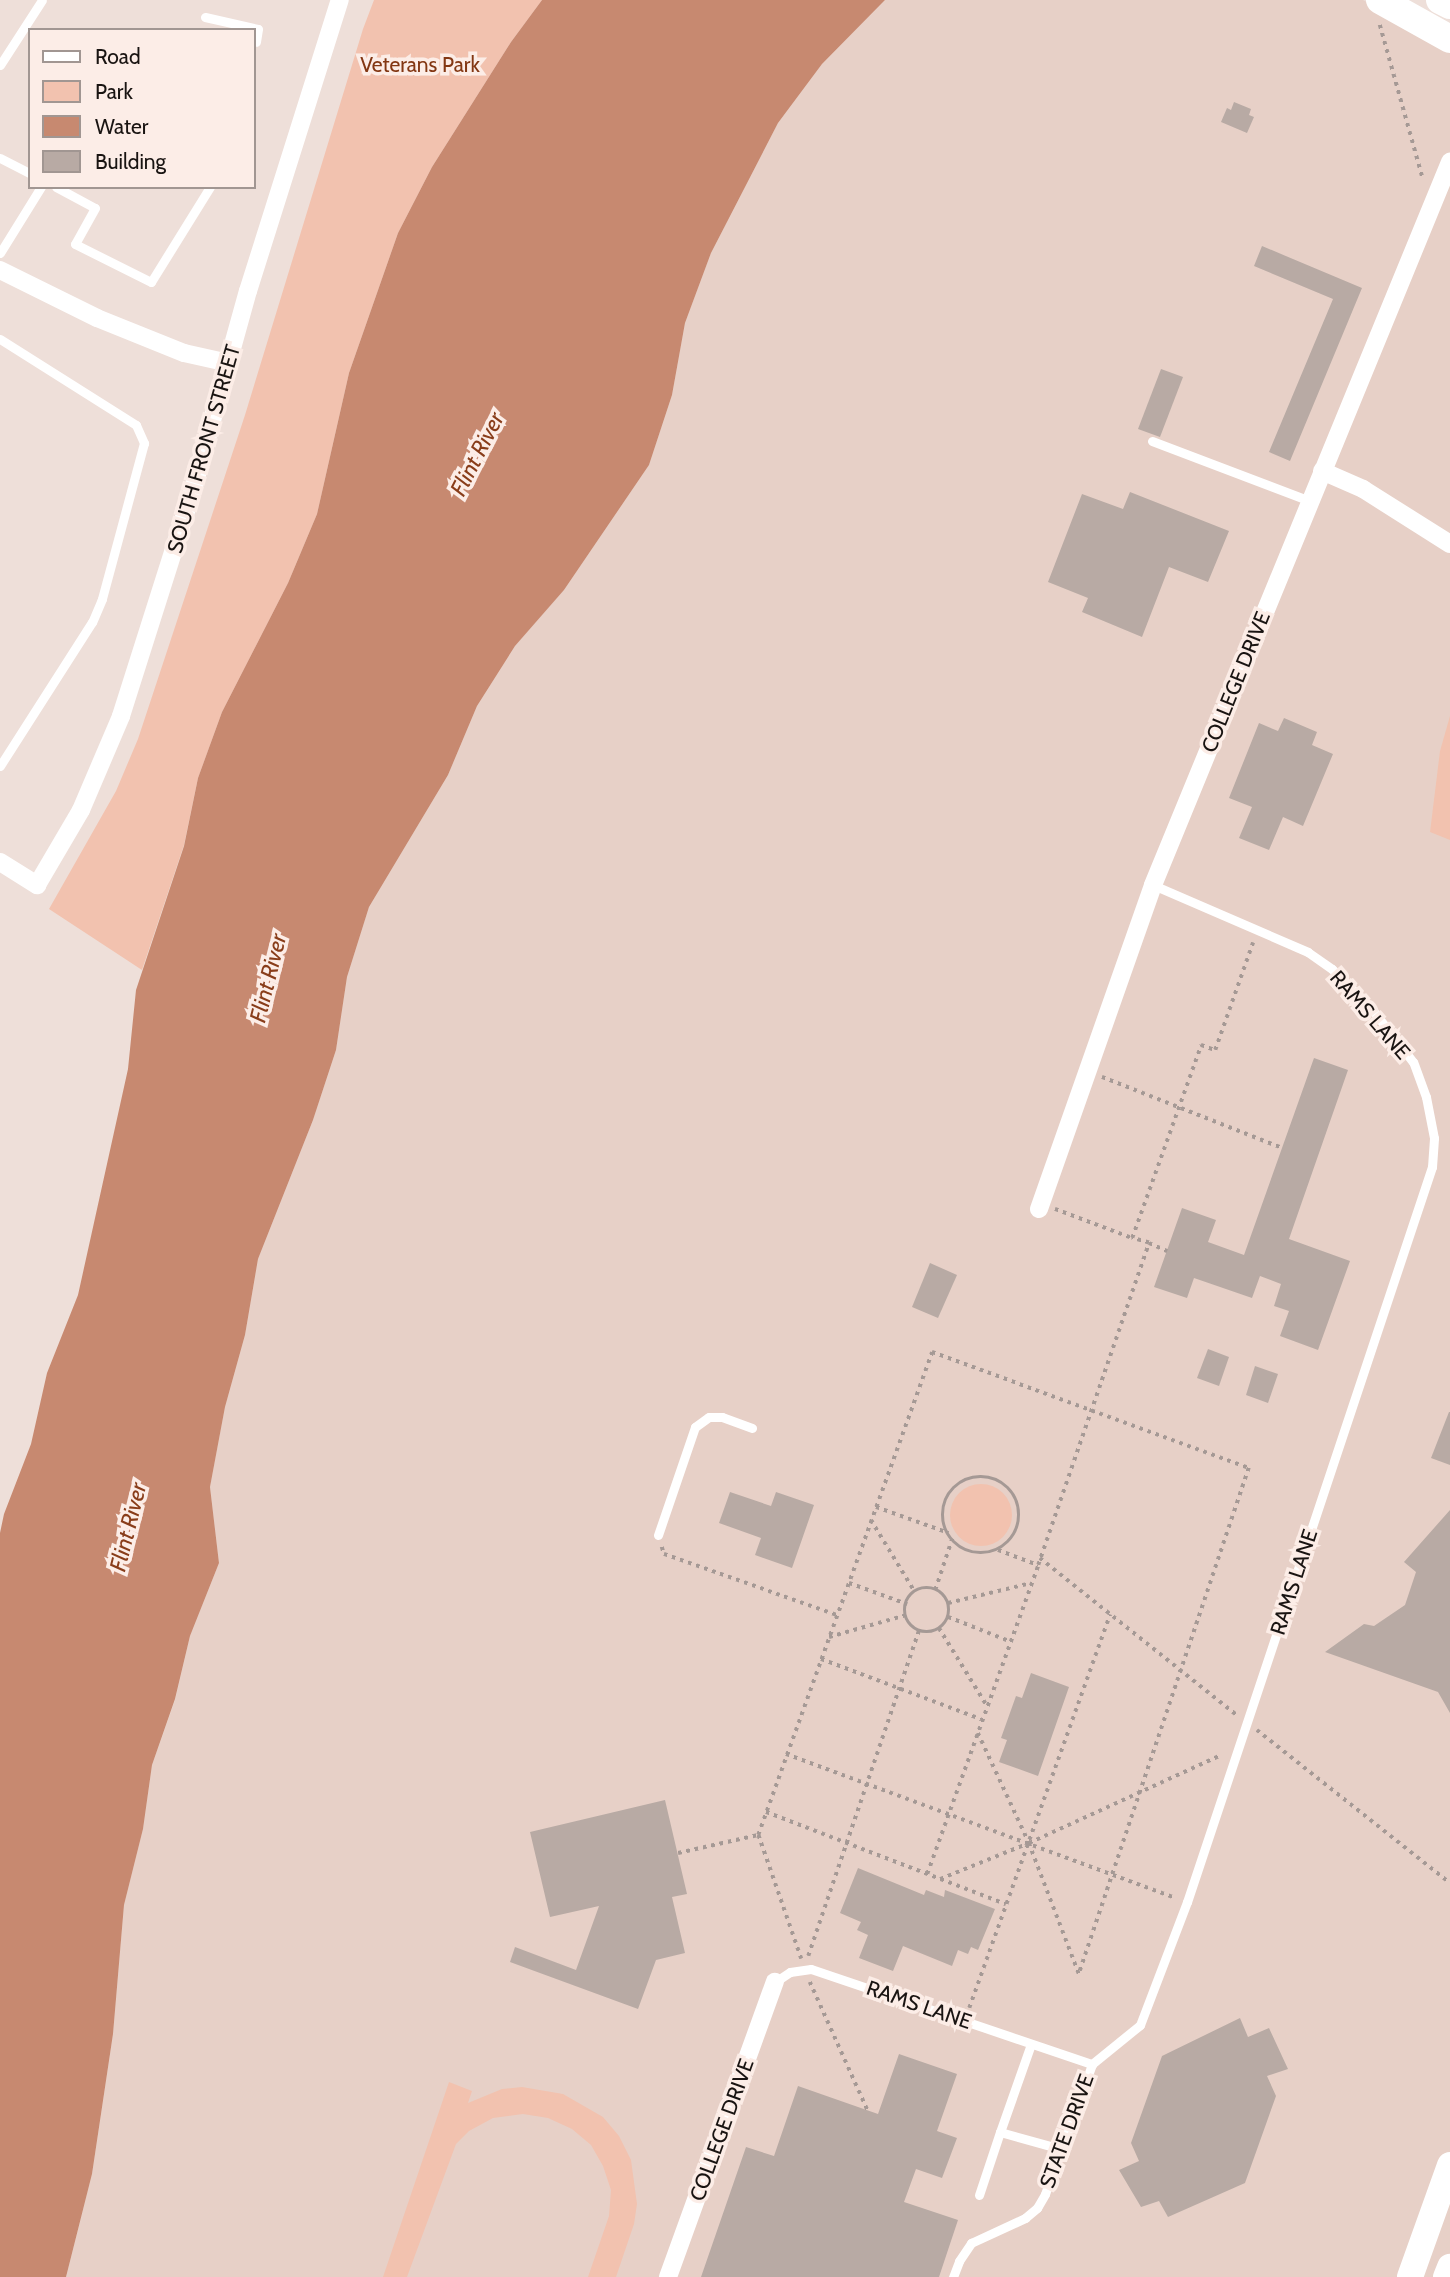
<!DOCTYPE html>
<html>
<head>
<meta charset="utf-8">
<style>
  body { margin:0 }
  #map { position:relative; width:1450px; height:2277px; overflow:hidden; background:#eedfd9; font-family:Cabin,sans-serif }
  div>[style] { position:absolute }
  .built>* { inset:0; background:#e7d0c7 }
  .green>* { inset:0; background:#f2c2af }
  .round { border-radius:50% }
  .water>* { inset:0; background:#c78970 }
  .building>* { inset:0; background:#b8aaa4 }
  .path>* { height:3.5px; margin-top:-1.75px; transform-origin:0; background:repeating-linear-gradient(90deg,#a59995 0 3.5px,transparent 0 8.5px) }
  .path>.ring { margin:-1.75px; padding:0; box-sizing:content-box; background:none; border:3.5px solid #a59995; border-radius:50% }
  .lane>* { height:9px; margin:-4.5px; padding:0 4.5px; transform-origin:4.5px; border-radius:4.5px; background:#fff }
  .street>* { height:18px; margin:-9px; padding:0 9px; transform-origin:9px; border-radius:9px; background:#fff }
  .secondary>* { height:26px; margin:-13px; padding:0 13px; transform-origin:13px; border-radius:13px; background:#fff }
  .primary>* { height:28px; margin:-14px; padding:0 14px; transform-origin:14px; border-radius:14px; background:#fff }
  span { translate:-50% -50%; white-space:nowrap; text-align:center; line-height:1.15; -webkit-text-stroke:7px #fcede7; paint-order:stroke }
  .park-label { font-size:21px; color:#833713 }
  .street-label { font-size:21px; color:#191412 }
  .water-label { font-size:23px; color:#893d1a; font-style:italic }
  .legend { position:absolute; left:28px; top:28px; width:228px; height:161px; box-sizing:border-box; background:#fcede7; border:2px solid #a19692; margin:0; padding:9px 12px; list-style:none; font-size:21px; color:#191412 }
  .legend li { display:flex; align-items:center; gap:14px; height:35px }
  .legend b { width:35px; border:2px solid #a19692 }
</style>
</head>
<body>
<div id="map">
  <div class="built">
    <i style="clip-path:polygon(885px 0,1363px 0,1450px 50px,1450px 2277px,66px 2277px,92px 2174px,113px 2034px,124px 1905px,143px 1829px,152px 1765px,175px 1700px,190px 1636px,219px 1563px,210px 1487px,225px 1407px,245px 1335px,258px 1259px,313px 1120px,336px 1050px,347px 977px,369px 907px,448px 775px,477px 706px,515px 646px,564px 590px,649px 465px,672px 395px,685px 323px,711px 253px,778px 123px,822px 64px)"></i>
  </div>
  <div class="green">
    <i style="clip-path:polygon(374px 0,542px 0,511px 42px,432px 167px,398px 233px,349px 373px,317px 514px,288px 583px,222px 712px,198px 778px,184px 845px,142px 970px,49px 909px,116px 791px,138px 739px,245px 415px,363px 29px)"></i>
    <i style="clip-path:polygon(1450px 716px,1450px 840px,1430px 832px,1440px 751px)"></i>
    <i class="round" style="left:950px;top:1484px;width:62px;height:62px"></i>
    <i style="clip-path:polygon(449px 2082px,472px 2091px,468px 2103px,502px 2089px,522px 2087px,563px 2094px,603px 2117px,619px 2136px,631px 2160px,637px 2204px,634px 2224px,616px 2277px,588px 2277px,609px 2216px,611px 2190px,603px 2166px,591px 2145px,572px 2129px,548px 2118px,523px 2114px,493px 2118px,469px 2131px,456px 2144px,407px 2277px,383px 2277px)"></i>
  </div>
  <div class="water">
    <i style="clip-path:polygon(542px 0,885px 0,822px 64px,778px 123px,711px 253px,685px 323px,672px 395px,649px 465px,564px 590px,515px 646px,477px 706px,448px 775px,369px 907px,347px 977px,336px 1050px,313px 1120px,258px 1259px,245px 1335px,225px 1407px,210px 1487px,219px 1563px,190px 1636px,175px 1699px,152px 1765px,143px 1829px,124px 1905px,113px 2034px,92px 2174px,66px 2277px,0 2277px,0 1533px,4px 1514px,31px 1444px,47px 1373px,78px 1295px,128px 1069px,136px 990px,184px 846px,198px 778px,222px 712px,288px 583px,317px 514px,349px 373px,398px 233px,432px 167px,511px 42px)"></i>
  </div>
  <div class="building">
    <i style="clip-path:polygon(1234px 102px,1251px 109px,1249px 115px,1254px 117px,1247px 133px,1221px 122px,1227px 108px,1231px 110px)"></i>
    <i style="clip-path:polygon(1262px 246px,1362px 288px,1290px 461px,1269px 452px,1333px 299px,1254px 266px)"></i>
    <i style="clip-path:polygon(1161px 369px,1183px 377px,1160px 437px,1138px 429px)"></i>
    <i style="clip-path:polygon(1130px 492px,1229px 531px,1208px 582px,1169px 567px,1142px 637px,1082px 612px,1088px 598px,1048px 582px,1082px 494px,1123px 509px)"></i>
    <i style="clip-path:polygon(1284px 718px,1317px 732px,1312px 745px,1333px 754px,1303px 826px,1283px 817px,1269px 850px,1239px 838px,1252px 807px,1229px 798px,1259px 723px,1278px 731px)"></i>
    <i style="clip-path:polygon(1314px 1058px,1348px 1070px,1289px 1239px,1350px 1261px,1318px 1350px,1280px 1336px,1289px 1311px,1274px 1306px,1281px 1284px,1260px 1276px,1252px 1298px,1194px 1278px,1187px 1298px,1154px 1287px,1182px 1208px,1216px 1220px,1208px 1242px,1244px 1255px)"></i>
    <i style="clip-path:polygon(930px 1263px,957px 1275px,938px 1318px,912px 1307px)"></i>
    <i style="clip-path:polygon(1208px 1349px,1229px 1357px,1219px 1386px,1197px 1378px)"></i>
    <i style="clip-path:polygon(1255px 1366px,1278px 1374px,1268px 1403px,1246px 1395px)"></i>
    <i style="clip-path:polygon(1449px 1412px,1450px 1412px,1450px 1465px,1431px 1458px)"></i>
    <i style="clip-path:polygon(730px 1492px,771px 1506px,776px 1492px,814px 1505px,792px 1568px,755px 1555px,761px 1538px,719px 1523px)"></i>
    <i style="clip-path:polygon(1450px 1510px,1450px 1713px,1438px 1692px,1325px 1652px,1364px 1624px,1374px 1626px,1405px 1605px,1416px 1572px,1404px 1562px)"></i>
    <i style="clip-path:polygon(1031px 1673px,1069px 1687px,1038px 1776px,999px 1762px,1007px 1740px,1001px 1738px,1016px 1696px,1022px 1698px)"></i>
    <i style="clip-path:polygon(665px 1800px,687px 1894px,672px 1897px,685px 1953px,656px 1960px,638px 2009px,510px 1962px,515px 1947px,576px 1970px,599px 1906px,550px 1917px,530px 1832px)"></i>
    <i style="clip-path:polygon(858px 1868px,924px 1895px,926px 1890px,944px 1897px,945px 1890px,995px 1909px,978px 1950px,971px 1947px,968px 1954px,958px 1950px,952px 1966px,903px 1946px,893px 1971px,859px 1958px,868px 1935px,857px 1930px,861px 1922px,840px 1913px)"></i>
    <i style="clip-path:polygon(1240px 2018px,1248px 2037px,1269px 2028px,1288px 2069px,1267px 2076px,1276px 2096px,1245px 2183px,1168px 2217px,1159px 2201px,1141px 2207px,1119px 2170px,1139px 2161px,1131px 2143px,1162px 2056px)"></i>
    <i style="clip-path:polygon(899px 2054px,957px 2074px,937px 2131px,957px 2138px,942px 2178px,916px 2169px,904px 2202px,958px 2220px,939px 2277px,701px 2277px,746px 2147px,774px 2156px,798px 2086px,878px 2114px)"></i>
  </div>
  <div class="path">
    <i style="left:1380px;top:25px;width:160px;rotate:74.4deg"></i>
    <i style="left:1102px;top:1077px;width:193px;rotate:21.5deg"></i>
    <i style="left:1055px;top:1209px;width:82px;rotate:20.6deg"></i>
    <i style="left:1149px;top:1243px;width:20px;rotate:24deg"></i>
    <i class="ring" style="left:943px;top:1477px;width:72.5px;height:72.5px"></i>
    <i style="left:876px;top:1507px;width:77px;rotate:19.6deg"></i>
    <i style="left:871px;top:1520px;width:84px;rotate:58.6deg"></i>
    <i style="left:662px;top:1547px;width:7px;rotate:74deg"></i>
    <i style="left:664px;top:1554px;width:183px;rotate:19.4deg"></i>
    <i style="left:998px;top:1550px;width:43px;rotate:20.6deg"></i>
    <i style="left:1040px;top:1558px;width:252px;rotate:38.6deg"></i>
    <i style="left:849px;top:1583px;width:62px;rotate:19.9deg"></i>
    <i class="ring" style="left:905px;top:1588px;width:40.5px;height:40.5px"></i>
    <i style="left:935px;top:1590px;width:54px;rotate:-71.6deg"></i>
    <i style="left:948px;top:1603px;width:85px;rotate:-13.5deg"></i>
    <i style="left:948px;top:1617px;width:66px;rotate:21.5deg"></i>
    <i style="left:939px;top:1628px;width:89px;rotate:58.3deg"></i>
    <i style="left:829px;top:1637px;width:80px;rotate:-15.9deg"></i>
    <i style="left:821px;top:1659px;width:171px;rotate:20.6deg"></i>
    <i style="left:1257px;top:1730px;width:246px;rotate:38.4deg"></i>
    <i style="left:978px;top:1733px;width:121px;rotate:65.1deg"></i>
    <i style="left:1029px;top:1843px;width:140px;rotate:69.1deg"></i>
    <i style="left:786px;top:1754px;width:415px;rotate:20.3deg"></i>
    <i style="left:766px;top:1812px;width:257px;rotate:21deg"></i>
    <i style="left:678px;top:1853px;width:82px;rotate:-12.7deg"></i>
    <i style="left:927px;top:1874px;width:328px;rotate:-70.2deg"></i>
    <i style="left:1038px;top:1565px;width:341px;rotate:-71deg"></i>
    <i style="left:1149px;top:1243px;width:18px;rotate:-164deg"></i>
    <i style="left:1132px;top:1238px;width:205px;rotate:-70.3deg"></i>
    <i style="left:1201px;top:1045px;width:15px;rotate:20deg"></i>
    <i style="left:1215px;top:1050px;width:114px;rotate:-70.6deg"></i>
    <i style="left:940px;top:1879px;width:96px;rotate:-22deg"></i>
    <i style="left:1029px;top:1843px;width:211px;rotate:-24.6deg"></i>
    <i style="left:808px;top:1956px;width:344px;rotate:-71.2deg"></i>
    <i style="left:801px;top:1959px;width:131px;rotate:-109.1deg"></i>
    <i style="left:758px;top:1835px;width:513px;rotate:-70.19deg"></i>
    <i style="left:932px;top:1352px;width:338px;rotate:20.1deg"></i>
    <i style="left:1249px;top:1468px;width:534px;rotate:108.57deg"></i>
    <i style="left:810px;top:1982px;width:141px;rotate:65.8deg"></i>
    <i style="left:969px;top:2008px;width:418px;rotate:-70.3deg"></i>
  </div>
  <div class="lane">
    <i style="left:205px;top:17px;width:54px;rotate:12.8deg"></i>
    <i style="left:258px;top:29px;width:13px;rotate:99deg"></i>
    <i style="left:0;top:65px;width:77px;rotate:-57.1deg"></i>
    <i style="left:0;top:158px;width:34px;rotate:27deg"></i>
    <i style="left:56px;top:187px;width:44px;rotate:28.3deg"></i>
    <i style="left:95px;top:208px;width:41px;rotate:119.1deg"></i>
    <i style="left:75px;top:244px;width:85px;rotate:26.6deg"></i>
    <i style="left:151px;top:282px;width:112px;rotate:-58.2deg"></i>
    <i style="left:0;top:253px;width:78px;rotate:-58.2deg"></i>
    <i style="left:0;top:339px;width:161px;rotate:32.3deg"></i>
    <i style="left:136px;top:425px;width:20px;rotate:66deg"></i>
    <i style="left:144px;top:443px;width:162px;rotate:105.1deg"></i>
    <i style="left:102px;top:599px;width:25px;rotate:113deg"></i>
    <i style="left:92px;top:622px;width:171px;rotate:122.6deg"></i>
    <i style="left:1152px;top:441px;width:169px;rotate:20.8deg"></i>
    <i style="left:658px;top:1535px;width:114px;rotate:-71.1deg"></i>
    <i style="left:695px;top:1427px;width:17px;rotate:-36deg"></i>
    <i style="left:709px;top:1417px;width:13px"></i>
    <i style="left:722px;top:1417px;width:32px;rotate:20deg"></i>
    <i style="left:775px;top:1982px;width:18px;rotate:-34deg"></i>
    <i style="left:790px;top:1972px;width:21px;rotate:-8deg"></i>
    <i style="left:811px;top:1969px;width:297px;rotate:18.7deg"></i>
    <i style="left:1031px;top:2044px;width:93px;rotate:109.4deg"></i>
    <i style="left:1000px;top:2132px;width:63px;rotate:15.6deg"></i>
    <i style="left:1092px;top:2064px;width:62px;rotate:-39.1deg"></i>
    <i style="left:1140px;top:2025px;width:132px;rotate:-69.1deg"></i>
    <i style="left:1187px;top:1902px;width:775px;rotate:-71.57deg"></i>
    <i style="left:1432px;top:1167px;width:29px;rotate:-86deg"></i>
    <i style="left:1434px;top:1138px;width:42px;rotate:-101deg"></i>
    <i style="left:1426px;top:1097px;width:37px;rotate:-110deg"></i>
    <i style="left:1413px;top:1062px;width:68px;rotate:-127.9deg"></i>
    <i style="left:1371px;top:1008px;width:55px;rotate:-135deg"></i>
    <i style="left:1332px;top:969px;width:29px;rotate:-145deg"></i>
    <i style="left:1308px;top:952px;width:169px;rotate:-156.6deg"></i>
    <i style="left:979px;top:2195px;width:66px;rotate:-71.6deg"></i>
    <i style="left:953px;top:2277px;width:17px;rotate:-69deg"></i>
    <i style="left:959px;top:2261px;width:22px;rotate:-56deg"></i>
    <i style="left:971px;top:2243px;width:60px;rotate:-24.8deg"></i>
    <i style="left:1025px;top:2218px;width:16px;rotate:-40deg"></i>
    <i style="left:1037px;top:2208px;width:16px;rotate:-60deg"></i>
    <i style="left:1045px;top:2194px;width:138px;rotate:-70.1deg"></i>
  </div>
  <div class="street">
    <i style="left:0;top:270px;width:108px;rotate:26.3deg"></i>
    <i style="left:97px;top:318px;width:94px;rotate:21.9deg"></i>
    <i style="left:184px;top:353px;width:46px;rotate:12.5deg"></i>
    <i style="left:1322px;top:471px;width:45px;rotate:23.7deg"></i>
    <i style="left:1363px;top:489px;width:103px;rotate:32.3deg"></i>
    <i style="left:0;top:862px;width:44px;rotate:31.9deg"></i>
    <i style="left:37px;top:885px;width:87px;rotate:-59.6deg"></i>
    <i style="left:81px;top:810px;width:102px;rotate:-66.9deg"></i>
    <i style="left:121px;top:716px;width:238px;rotate:-72.4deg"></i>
    <i style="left:193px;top:489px;width:205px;rotate:-74.5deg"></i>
    <i style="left:248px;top:291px;width:305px;rotate:-72.5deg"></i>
    <i style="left:1039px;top:1209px;width:343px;rotate:-70.6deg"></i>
    <i style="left:1153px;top:885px;width:782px;rotate:-67.67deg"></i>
    <i style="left:668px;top:2277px;width:314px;rotate:-70.1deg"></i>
  </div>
  <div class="secondary">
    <i style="left:1410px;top:2277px;width:119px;rotate:-70.3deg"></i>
    <i style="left:1446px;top:2277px;width:11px;rotate:-68deg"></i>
  </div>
  <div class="primary">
    <i style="left:1380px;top:0;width:80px;rotate:29.1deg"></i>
    <i style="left:1440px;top:0;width:11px;rotate:27deg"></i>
  </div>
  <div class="park-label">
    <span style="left:420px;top:65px">Veterans Park</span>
  </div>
  <div class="street-label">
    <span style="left:204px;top:449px;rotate:-74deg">SOUTH FRONT STREET</span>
    <span style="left:1236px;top:682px;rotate:-68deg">COLLEGE DRIVE</span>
    <span style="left:1370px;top:1015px;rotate:49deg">RAMS LANE</span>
    <span style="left:1294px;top:1582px;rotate:-72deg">RAMS LANE</span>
    <span style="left:919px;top:2005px;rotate:19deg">RAMS LANE</span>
    <span style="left:722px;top:2130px;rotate:-70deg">COLLEGE DRIVE</span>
    <span style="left:1067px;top:2131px;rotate:-70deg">STATE DRIVE</span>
  </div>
  <div class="water-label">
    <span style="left:477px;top:454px;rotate:-63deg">Flint River</span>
    <span style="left:268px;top:978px;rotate:-76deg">Flint River</span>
    <span style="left:128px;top:1527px;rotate:-76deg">Flint River</span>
  </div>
  <ul class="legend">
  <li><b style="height:9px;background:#fff"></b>Road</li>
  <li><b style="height:19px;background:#f2c2af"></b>Park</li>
  <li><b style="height:19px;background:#c78970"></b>Water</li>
  <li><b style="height:19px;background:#b8aaa4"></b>Building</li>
  </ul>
</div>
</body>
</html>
